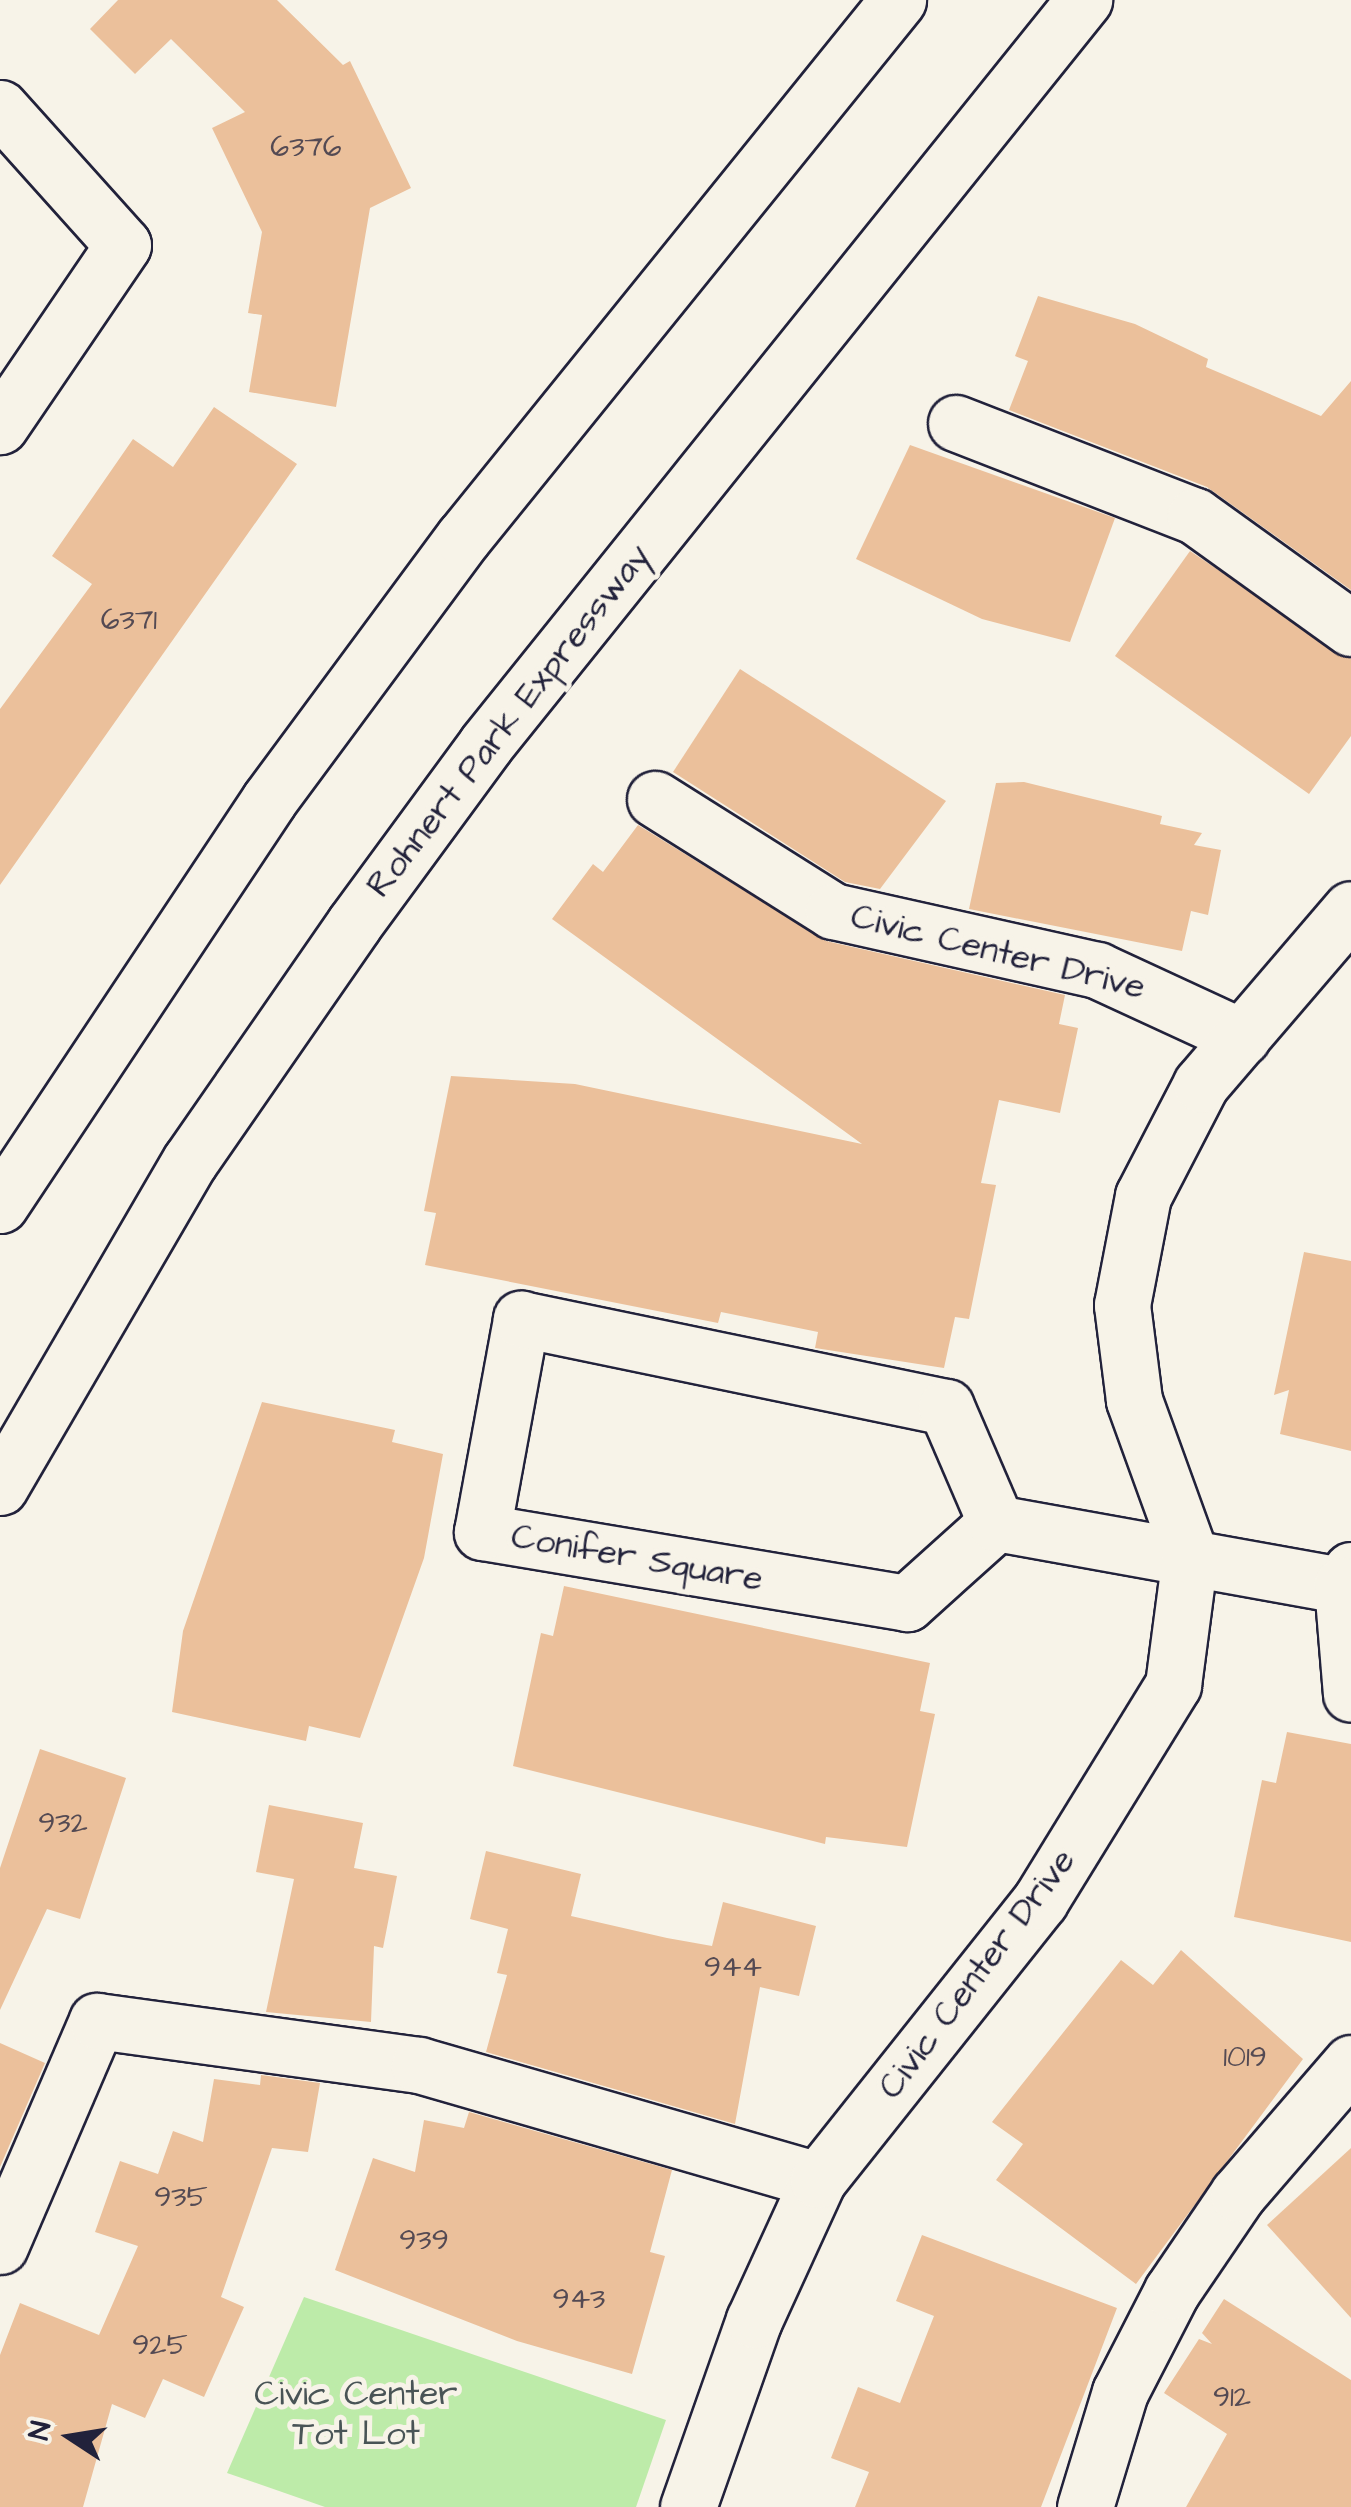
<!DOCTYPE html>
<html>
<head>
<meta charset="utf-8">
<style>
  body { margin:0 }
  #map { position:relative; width:1351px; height:2507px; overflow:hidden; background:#f7f3e8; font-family:"Architects Daughter",sans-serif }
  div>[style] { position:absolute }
  .green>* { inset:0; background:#bdeba9 }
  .building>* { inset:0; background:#ebc09b }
  .roads { filter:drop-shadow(2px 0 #22223b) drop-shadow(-2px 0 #22223b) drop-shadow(0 2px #22223b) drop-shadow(0 -2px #22223b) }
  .street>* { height:55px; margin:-27.5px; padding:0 27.5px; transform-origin:27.5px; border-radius:27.5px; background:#f7f3e8 }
  .secondary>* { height:55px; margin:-27.5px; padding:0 27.5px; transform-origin:27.5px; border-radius:27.5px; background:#f7f3e8 }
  span { translate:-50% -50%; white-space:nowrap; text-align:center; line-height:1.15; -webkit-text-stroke:10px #f7f3e8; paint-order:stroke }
  .number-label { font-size:30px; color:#544a53 }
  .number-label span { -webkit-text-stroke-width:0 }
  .street-label { font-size:35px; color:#22223b }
  .park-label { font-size:35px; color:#495456 }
  .north { position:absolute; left:20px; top:2387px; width:100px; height:100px; -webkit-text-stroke:8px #f7f3e8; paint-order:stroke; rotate:282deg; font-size:28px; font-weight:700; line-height:40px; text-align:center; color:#22223b }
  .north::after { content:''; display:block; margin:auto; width:35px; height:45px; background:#22223b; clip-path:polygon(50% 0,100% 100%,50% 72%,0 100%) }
</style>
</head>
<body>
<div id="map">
  <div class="green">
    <i style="clip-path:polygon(304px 2297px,666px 2420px,636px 2507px,325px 2507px,227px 2473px)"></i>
  </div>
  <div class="building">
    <i style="clip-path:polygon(118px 0,277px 0,343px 65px,350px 61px,411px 188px,370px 208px,336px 407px,249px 392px,262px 315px,248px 313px,262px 232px,212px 128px,245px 112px,171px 39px,135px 74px,90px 29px)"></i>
    <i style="clip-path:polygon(1038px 296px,1135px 324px,1208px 359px,1206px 367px,1321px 416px,1351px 381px,1351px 590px,1207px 487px,1009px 410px,1028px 361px,1015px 356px)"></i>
    <i style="clip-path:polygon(214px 407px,297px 464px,0 885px,0 709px,92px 584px,52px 556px,133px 439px,173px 467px)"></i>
    <i style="clip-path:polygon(910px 445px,1115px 518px,1070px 642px,982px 619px,856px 559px)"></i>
    <i style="clip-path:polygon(1190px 551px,1351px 659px,1351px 736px,1309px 794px,1115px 656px)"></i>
    <i style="clip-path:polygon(740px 669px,946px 801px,880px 889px,845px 882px,673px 772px)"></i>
    <i style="clip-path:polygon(1024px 782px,1162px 816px,1160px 824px,1202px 833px,1194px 845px,1221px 850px,1208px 915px,1191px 911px,1182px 951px,969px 909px,996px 783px)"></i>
    <i style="clip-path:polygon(638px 825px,826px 941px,1065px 995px,1059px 1024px,1078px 1028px,1060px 1113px,999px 1100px,981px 1183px,996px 1185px,969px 1319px,955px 1317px,944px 1368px,815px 1348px,818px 1332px,721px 1312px,718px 1323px,425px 1265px,436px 1213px,424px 1211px,451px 1076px,575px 1084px,862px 1144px,552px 919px,593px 864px,603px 872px)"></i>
    <i style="clip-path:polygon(1304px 1252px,1351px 1261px,1351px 1451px,1280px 1434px,1289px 1390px,1274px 1395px)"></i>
    <i style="clip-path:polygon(262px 1402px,395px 1430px,392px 1442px,443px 1454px,424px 1558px,360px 1738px,309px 1726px,306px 1741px,172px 1712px,183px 1631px)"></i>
    <i style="clip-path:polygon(564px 1586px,930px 1663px,920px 1711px,935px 1714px,907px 1847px,826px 1837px,825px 1844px,513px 1766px,541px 1633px,553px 1636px)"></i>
    <i style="clip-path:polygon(1287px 1732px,1351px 1744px,1351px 1942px,1234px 1917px,1262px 1780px,1276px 1783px)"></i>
    <i style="clip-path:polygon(40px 1749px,126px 1778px,80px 1919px,47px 1909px,0 2010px,0 1868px)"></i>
    <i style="clip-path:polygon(269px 1805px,363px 1823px,354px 1868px,397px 1876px,383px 1948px,374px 1946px,371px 2022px,266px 2012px,294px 1879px,256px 1872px)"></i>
    <i style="clip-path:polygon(486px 1851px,581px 1874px,571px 1916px,667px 1938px,712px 1946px,723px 1902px,816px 1926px,799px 1996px,760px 1987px,735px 2124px,486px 2052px,507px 1975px,497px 1973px,508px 1929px,470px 1919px)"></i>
    <i style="clip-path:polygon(1181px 1950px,1303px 2059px,1136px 2284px,996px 2180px,1023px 2144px,992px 2122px,1121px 1960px,1153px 1985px)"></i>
    <i style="clip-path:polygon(0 2043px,45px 2063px,0 2167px)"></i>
    <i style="clip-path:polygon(261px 2075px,320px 2083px,308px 2152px,272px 2148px,221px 2297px,244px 2307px,204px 2397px,163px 2379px,145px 2418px,112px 2404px,83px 2507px,0 2507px,0 2355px,20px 2303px,99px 2335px,138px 2246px,95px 2232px,120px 2161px,158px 2174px,173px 2131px,203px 2142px,214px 2079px,260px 2085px)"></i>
    <i style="clip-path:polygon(469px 2112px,672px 2170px,650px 2252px,665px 2256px,632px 2374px,517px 2341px,335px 2270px,373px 2158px,415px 2172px,424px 2120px,464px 2128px)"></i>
    <i style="clip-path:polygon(1351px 2148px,1351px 2318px,1267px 2225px)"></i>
    <i style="clip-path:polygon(922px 2235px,1117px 2308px,1041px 2507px,855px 2507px,869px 2472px,831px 2458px,858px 2387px,900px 2403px,934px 2316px,896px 2301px)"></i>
    <i style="clip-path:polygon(1224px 2299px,1351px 2380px,1351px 2507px,1186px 2507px,1227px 2434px,1164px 2393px,1199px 2339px,1212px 2344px,1202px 2333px)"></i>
  </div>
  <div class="roads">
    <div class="street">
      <i style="left:0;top:108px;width:184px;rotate:48.1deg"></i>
      <i style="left:123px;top:245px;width:219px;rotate:124.2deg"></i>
      <i style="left:956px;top:423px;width:256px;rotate:21.3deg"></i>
      <i style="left:1195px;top:516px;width:192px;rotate:35.7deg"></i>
      <i style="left:655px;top:799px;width:210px;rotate:32.2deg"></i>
      <i style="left:833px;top:911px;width:271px;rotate:12.6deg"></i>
      <i style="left:1097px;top:970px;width:160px;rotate:24.8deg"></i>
      <i style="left:996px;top:1523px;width:120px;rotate:138deg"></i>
      <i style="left:907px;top:1603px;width:431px;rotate:-170.5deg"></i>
      <i style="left:482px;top:1532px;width:217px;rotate:-79.6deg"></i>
      <i style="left:521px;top:1319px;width:434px;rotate:11.7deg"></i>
      <i style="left:946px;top:1407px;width:126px;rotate:66.7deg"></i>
      <i style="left:996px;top:1523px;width:352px;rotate:10.2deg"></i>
      <i style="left:1351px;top:1570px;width:17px;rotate:121deg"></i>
      <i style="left:1342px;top:1585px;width:109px;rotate:85.3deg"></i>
      <i style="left:0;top:2246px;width:245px;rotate:-66.7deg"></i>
      <i style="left:97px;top:2021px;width:325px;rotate:7.8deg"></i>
      <i style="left:419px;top:2065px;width:415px;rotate:16.1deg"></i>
      <i style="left:688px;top:2507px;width:198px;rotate:-70.6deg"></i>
      <i style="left:754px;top:2320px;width:154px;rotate:-65.4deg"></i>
      <i style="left:818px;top:2180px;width:357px;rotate:-51.5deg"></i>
      <i style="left:1040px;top:1901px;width:254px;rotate:-58.4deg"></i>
      <i style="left:1173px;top:1685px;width:131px;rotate:-82.5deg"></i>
      <i style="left:1190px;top:1555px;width:165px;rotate:-109.9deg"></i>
      <i style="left:1134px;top:1400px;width:96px;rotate:-97.2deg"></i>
      <i style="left:1122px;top:1305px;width:111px;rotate:-79.1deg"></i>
      <i style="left:1143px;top:1196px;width:126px;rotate:-62.6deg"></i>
      <i style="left:1201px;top:1084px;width:230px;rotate:-49.4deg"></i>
      <i style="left:1085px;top:2507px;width:120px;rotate:-73.1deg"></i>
      <i style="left:1120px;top:2392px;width:114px;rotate:-62.8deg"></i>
      <i style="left:1172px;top:2291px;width:117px;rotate:-55.8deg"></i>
      <i style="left:1238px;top:2194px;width:173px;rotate:-49.2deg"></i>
    </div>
    <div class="secondary">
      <i style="left:0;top:1205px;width:486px;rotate:-56.4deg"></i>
      <i style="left:269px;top:800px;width:326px;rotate:-53.5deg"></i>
      <i style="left:463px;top:538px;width:692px;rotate:-51.04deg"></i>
      <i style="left:0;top:1487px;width:377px;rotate:-59.8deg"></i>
      <i style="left:190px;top:1161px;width:288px;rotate:-55.3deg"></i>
      <i style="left:354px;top:924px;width:223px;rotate:-53.7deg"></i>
      <i style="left:486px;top:744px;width:955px;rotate:-51.21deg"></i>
    </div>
  </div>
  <div class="number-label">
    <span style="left:306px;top:147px">6376</span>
    <span style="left:129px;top:620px">6371</span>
    <span style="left:63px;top:1823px">932</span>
    <span style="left:733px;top:1967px">944</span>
    <span style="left:1245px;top:2057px">1019</span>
    <span style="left:181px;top:2197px">935</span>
    <span style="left:424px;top:2240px">939</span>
    <span style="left:579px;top:2299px">943</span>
    <span style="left:160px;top:2345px">925</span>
    <span style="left:1232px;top:2397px">912</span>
  </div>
  <div class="street-label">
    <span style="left:509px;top:721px;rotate:-52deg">Rohnert Park Expressway</span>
    <span style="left:998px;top:952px;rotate:14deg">Civic Center Drive</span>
    <span style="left:637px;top:1558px;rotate:10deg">Conifer Square</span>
    <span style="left:977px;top:1974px;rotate:-53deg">Civic Center Drive</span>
  </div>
  <div class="park-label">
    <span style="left:356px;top:2414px">Civic Center<br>Tot Lot</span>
  </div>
  <div class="north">N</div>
</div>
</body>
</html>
